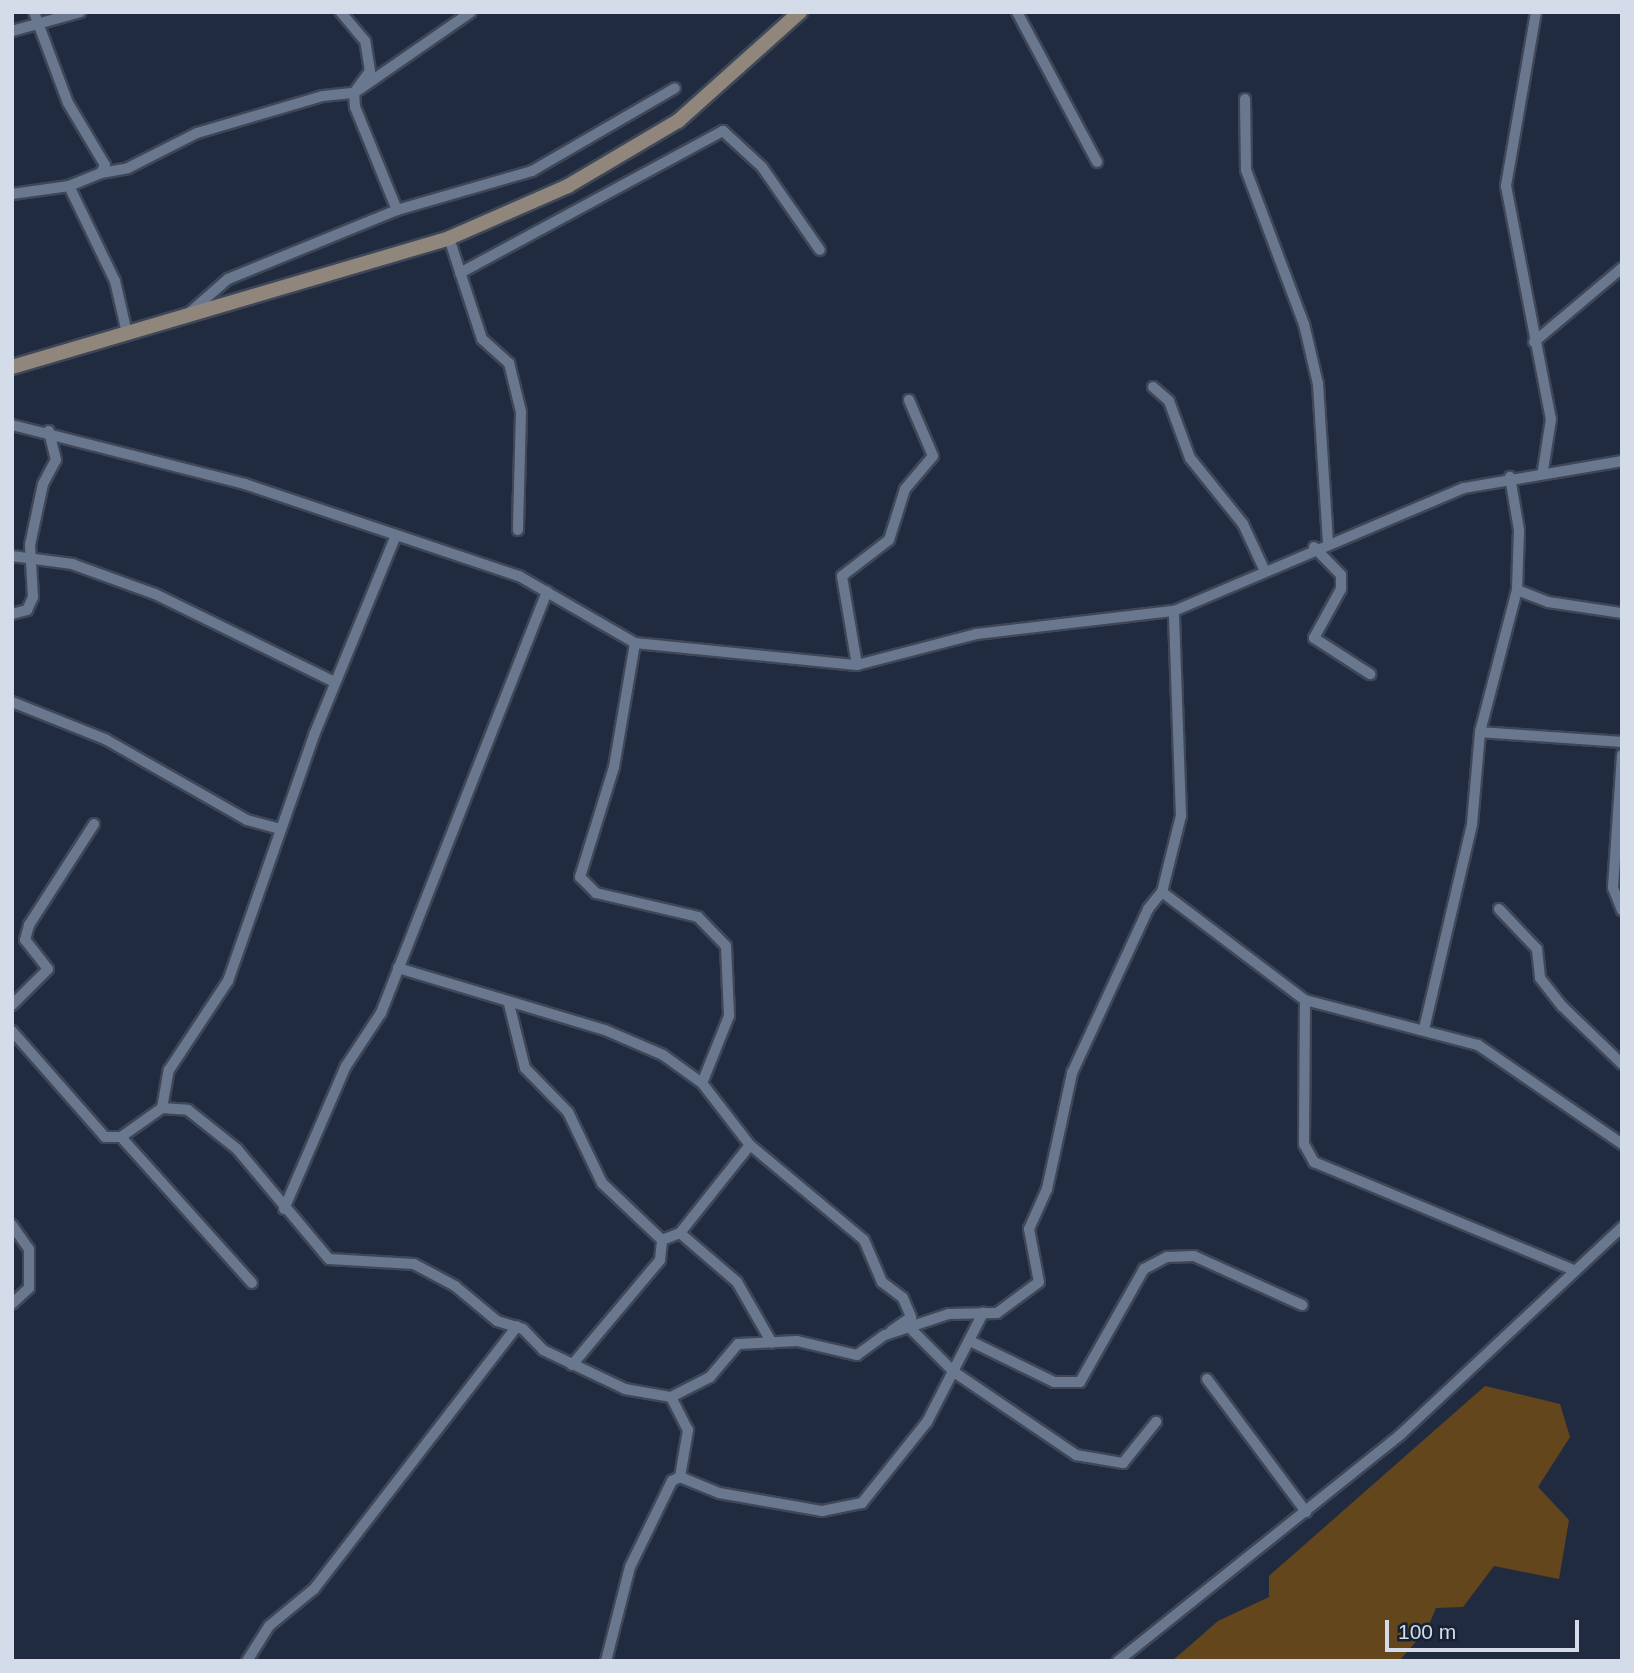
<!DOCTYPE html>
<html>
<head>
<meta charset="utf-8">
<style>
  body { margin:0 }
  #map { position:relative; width:1634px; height:1673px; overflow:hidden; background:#202b3f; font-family:Arial,sans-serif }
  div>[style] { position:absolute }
  .green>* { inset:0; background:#64461d }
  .roads { filter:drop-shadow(2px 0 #3e4758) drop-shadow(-2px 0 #3e4758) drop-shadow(0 2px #3e4758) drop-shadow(0 -2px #3e4758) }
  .minor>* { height:10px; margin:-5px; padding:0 5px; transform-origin:5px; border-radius:5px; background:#6a788f }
  .secondary>* { height:14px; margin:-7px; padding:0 7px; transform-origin:7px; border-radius:7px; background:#90867c }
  span { translate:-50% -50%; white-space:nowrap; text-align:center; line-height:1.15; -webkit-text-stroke:7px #162234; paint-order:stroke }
  .frame { position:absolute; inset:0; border:14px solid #d4dce9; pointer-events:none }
  .scale { position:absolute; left:1385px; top:1620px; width:194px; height:32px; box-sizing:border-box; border:4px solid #d4dce9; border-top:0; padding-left:9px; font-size:21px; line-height:24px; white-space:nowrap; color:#d4dce9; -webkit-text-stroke:5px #162234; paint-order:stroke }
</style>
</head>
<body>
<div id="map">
  <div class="green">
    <i style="clip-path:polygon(1485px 1386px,1560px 1404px,1570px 1437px,1538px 1487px,1569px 1520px,1559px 1579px,1494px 1566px,1463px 1607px,1436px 1608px,1427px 1629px,1399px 1661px,1172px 1661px,1218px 1621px,1269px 1597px,1269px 1576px)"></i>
  </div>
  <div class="roads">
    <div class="minor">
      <i style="left:1017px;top:12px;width:170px;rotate:61.9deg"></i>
      <i style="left:1536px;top:12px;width:177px;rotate:99.8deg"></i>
      <i style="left:1506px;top:186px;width:237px;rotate:79.1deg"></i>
      <i style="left:1551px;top:419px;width:52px;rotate:98.9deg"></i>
      <i style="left:12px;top:31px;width:71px;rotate:-15.6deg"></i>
      <i style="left:1245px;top:99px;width:71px;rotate:89.2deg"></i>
      <i style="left:1246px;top:170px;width:165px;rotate:69.4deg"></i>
      <i style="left:1304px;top:324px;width:62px;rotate:76.9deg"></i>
      <i style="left:1318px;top:384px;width:157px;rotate:86.4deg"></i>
      <i style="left:101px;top:173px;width:27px;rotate:-10deg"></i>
      <i style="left:128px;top:168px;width:77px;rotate:-26.9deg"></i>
      <i style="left:197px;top:133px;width:131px;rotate:-16.4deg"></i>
      <i style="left:323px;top:96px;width:31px;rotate:-6deg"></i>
      <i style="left:354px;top:93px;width:142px;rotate:-34.7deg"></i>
      <i style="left:69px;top:186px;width:106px;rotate:64.2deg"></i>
      <i style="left:115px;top:281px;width:53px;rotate:77deg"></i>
      <i style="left:12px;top:194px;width:58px;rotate:-8deg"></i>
      <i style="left:69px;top:186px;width:35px;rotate:-22deg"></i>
      <i style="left:101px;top:173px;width:9px;rotate:-63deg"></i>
      <i style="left:105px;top:165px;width:72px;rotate:-120.8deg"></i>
      <i style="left:68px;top:103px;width:97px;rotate:-110.5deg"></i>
      <i style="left:397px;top:210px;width:141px;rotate:-16.1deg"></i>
      <i style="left:532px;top:171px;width:165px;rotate:-30.1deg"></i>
      <i style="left:449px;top:238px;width:106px;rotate:71.9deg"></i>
      <i style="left:482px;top:339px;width:36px;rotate:42deg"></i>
      <i style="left:509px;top:363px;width:50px;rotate:76.2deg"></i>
      <i style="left:521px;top:412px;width:118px;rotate:91.5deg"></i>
      <i style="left:460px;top:273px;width:299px;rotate:-28.4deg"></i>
      <i style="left:723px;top:131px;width:53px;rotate:42.7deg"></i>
      <i style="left:762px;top:167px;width:101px;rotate:55.1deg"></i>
      <i style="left:188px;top:314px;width:53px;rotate:-41.2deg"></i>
      <i style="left:228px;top:279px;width:183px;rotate:-22.2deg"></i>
      <i style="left:397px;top:210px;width:111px;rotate:-112.2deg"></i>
      <i style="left:355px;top:107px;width:14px;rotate:-94deg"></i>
      <i style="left:354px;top:93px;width:27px;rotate:-54deg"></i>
      <i style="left:370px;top:71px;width:30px;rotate:-99deg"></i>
      <i style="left:365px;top:41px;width:38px;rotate:-130deg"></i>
      <i style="left:1534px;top:342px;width:115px;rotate:-40.1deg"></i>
      <i style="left:1153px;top:387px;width:21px;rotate:41deg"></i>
      <i style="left:1169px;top:401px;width:61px;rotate:69.8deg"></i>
      <i style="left:1190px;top:458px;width:85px;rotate:51.2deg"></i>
      <i style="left:1243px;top:524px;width:50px;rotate:65deg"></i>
      <i style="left:12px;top:425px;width:240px;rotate:14.2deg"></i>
      <i style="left:245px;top:484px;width:289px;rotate:18.6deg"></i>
      <i style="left:519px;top:576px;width:134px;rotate:30deg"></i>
      <i style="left:635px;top:643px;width:223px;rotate:5.7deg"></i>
      <i style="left:857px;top:665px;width:124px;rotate:-14.5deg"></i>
      <i style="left:977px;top:634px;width:198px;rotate:-6.7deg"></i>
      <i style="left:1174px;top:611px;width:315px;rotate:-23deg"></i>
      <i style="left:1464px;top:488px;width:160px;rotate:-9.7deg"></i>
      <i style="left:1314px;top:547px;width:39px;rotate:46deg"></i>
      <i style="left:1341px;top:575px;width:14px;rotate:90deg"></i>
      <i style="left:1341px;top:589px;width:56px;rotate:118.9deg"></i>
      <i style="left:1314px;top:638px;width:67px;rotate:32.7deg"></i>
      <i style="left:12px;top:556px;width:61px;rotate:7.6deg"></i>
      <i style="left:72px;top:564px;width:88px;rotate:19.9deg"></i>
      <i style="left:155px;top:594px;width:200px;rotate:26.1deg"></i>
      <i style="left:1517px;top:590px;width:33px;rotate:21deg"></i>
      <i style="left:1548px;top:602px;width:75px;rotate:8.5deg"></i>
      <i style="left:12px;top:614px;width:16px;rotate:-15deg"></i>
      <i style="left:27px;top:610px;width:14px;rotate:-65deg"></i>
      <i style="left:33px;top:597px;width:52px;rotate:-93.3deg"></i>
      <i style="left:30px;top:545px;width:62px;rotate:-78deg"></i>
      <i style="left:43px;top:484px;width:27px;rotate:-62deg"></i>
      <i style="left:56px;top:460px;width:30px;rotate:-104deg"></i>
      <i style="left:635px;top:643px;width:126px;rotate:99.6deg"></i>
      <i style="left:614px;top:767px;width:115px;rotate:107.2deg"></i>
      <i style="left:580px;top:877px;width:23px;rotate:45deg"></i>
      <i style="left:596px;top:893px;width:105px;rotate:13.2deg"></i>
      <i style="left:698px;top:917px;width:40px;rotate:46deg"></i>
      <i style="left:726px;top:946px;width:70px;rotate:87.5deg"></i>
      <i style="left:729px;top:1016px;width:72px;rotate:111.9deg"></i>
      <i style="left:857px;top:665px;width:90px;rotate:-99.6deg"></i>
      <i style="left:842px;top:576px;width:59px;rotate:-37.5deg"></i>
      <i style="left:889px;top:540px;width:53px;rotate:-72.6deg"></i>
      <i style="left:905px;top:489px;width:43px;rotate:-49.7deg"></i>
      <i style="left:933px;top:456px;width:61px;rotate:-113.2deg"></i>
      <i style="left:12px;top:702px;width:100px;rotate:21.7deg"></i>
      <i style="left:105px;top:739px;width:163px;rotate:29.7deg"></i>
      <i style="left:247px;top:820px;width:34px;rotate:15deg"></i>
      <i style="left:1480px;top:732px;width:142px;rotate:4deg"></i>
      <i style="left:1622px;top:755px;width:133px;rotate:93.9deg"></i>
      <i style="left:1613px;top:888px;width:24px;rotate:68deg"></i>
      <i style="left:1162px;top:892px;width:179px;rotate:37.1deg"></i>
      <i style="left:1305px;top:1000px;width:179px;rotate:14.6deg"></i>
      <i style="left:1478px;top:1045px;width:175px;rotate:34.5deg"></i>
      <i style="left:1499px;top:909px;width:55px;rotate:46.5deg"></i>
      <i style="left:1537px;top:949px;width:29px;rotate:84deg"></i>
      <i style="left:1540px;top:978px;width:36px;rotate:52deg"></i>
      <i style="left:1562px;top:1006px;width:83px;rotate:44deg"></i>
      <i style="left:398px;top:968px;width:216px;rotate:16.7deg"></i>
      <i style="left:605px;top:1030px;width:63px;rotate:23.3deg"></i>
      <i style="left:663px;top:1055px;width:48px;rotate:35.7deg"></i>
      <i style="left:702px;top:1083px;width:78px;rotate:52.3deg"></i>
      <i style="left:1305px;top:1000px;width:144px;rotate:90.4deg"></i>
      <i style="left:1304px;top:1144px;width:21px;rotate:61deg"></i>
      <i style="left:1314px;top:1162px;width:281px;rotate:22.6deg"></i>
      <i style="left:509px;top:1004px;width:66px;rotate:76deg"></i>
      <i style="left:525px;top:1068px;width:62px;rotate:45.7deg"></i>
      <i style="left:568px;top:1112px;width:79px;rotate:64.4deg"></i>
      <i style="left:602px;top:1183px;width:83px;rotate:43.5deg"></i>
      <i style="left:12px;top:1005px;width:51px;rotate:-45deg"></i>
      <i style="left:48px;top:969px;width:37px;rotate:-128deg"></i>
      <i style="left:25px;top:940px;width:16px;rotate:-75deg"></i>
      <i style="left:29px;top:925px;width:120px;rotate:-57.2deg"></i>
      <i style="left:1424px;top:1029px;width:211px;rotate:-76.8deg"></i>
      <i style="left:1472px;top:824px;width:92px;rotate:-85deg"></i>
      <i style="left:1480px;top:732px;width:147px;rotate:-75.4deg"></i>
      <i style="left:1517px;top:590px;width:60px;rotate:-88.1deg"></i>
      <i style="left:1519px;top:530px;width:54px;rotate:-99.6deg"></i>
      <i style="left:12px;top:1031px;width:141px;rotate:48.7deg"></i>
      <i style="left:105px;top:1137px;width:16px"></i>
      <i style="left:121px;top:1137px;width:50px;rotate:-35.3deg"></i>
      <i style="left:162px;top:1108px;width:26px;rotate:4deg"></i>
      <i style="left:188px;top:1110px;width:63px;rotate:38.5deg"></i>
      <i style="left:237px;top:1149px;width:143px;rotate:50.1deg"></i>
      <i style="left:329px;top:1259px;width:85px;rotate:3.4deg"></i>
      <i style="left:414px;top:1264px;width:47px;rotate:28.2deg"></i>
      <i style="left:455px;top:1286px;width:55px;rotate:39.8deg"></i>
      <i style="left:497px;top:1321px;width:27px;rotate:17deg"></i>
      <i style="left:523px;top:1329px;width:29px;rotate:46deg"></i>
      <i style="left:543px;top:1350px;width:91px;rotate:25.4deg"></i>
      <i style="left:625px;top:1389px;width:47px;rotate:9.9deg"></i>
      <i style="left:671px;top:1397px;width:37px;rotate:63deg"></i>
      <i style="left:688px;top:1430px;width:48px;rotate:99.7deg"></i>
      <i style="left:162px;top:1108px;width:39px;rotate:-80deg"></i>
      <i style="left:169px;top:1070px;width:107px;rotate:-56.5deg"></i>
      <i style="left:228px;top:981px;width:261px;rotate:-70.7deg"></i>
      <i style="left:314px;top:735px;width:216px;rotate:-67.7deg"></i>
      <i style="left:121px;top:1137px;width:196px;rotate:48.1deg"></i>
      <i style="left:284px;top:1209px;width:156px;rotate:-66.6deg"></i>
      <i style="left:346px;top:1066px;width:64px;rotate:-56.6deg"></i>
      <i style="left:381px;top:1013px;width:453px;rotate:-68.5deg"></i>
      <i style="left:12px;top:1225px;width:29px;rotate:55deg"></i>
      <i style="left:29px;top:1249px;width:39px;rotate:90deg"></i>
      <i style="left:29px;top:1288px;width:23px;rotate:137deg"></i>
      <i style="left:680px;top:1233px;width:75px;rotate:40.7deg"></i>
      <i style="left:737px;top:1282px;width:70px;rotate:60.2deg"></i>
      <i style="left:912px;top:1330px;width:59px;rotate:45deg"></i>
      <i style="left:954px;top:1372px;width:148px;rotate:34.2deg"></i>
      <i style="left:1076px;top:1455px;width:48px;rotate:9.7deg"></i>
      <i style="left:1123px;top:1463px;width:53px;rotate:-51.2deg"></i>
      <i style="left:970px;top:1341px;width:93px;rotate:26deg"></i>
      <i style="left:1054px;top:1382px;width:26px"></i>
      <i style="left:1080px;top:1382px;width:130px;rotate:-60.5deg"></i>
      <i style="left:1144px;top:1269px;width:26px;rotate:-28deg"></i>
      <i style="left:1167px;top:1257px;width:27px;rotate:-2deg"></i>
      <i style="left:1194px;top:1256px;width:119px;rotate:24.4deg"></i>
      <i style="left:572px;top:1365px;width:137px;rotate:-50deg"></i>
      <i style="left:660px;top:1260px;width:20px;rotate:-84deg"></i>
      <i style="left:662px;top:1240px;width:19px;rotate:-21deg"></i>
      <i style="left:680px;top:1233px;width:112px;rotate:-51.5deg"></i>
      <i style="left:750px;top:1145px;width:148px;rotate:39.8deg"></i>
      <i style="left:864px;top:1240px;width:46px;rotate:66.8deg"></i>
      <i style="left:882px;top:1282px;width:26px;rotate:37deg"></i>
      <i style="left:903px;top:1298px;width:21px;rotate:67deg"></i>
      <i style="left:911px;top:1317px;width:24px;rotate:145deg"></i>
      <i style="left:1207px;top:1379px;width:166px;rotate:53.3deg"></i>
      <i style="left:671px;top:1397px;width:44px;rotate:-27.1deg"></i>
      <i style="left:710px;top:1377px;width:43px;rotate:-49.7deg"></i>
      <i style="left:738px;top:1344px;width:59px;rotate:-2.9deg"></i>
      <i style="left:797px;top:1341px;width:62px;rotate:13.1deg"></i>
      <i style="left:857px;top:1355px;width:34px;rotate:-36deg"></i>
      <i style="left:885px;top:1335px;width:67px;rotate:-18.2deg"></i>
      <i style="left:949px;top:1314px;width:48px;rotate:-1.2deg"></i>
      <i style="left:997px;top:1313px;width:52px;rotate:-36.4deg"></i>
      <i style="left:1039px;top:1282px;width:54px;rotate:-100.7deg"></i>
      <i style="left:1029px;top:1229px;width:44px;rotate:-65.8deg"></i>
      <i style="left:1047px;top:1189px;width:119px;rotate:-77.8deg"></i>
      <i style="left:1072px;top:1073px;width:181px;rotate:-65.1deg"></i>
      <i style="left:1148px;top:909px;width:22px;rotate:-51deg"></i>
      <i style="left:1162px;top:892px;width:78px;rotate:-76deg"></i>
      <i style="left:1181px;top:816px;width:205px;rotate:-92deg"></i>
      <i style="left:247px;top:1661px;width:41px;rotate:-57.8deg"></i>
      <i style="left:269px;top:1626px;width:58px;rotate:-39.4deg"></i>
      <i style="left:314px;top:1589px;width:332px;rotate:-52.3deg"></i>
      <i style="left:606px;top:1661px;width:97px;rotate:-75.7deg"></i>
      <i style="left:630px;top:1567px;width:96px;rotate:-64deg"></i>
      <i style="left:672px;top:1481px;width:9px;rotate:-27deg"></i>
      <i style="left:680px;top:1477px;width:42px;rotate:22.3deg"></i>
      <i style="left:719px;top:1493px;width:105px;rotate:9.9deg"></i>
      <i style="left:822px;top:1511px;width:41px;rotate:-11.3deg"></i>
      <i style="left:862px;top:1503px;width:104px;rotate:-51.3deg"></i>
      <i style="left:927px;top:1422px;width:123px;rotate:-62.8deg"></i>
      <i style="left:1118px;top:1661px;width:361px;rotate:-38.7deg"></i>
      <i style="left:1400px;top:1435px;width:304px;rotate:-43.1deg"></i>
    </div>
    <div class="secondary">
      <i style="left:12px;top:367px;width:456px;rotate:-16.4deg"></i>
      <i style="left:449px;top:238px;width:130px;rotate:-23.6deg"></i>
      <i style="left:568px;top:186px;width:128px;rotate:-30.6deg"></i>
      <i style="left:678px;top:121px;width:164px;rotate:-41.8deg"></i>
    </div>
  </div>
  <div class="frame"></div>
  <div class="scale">100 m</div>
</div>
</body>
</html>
